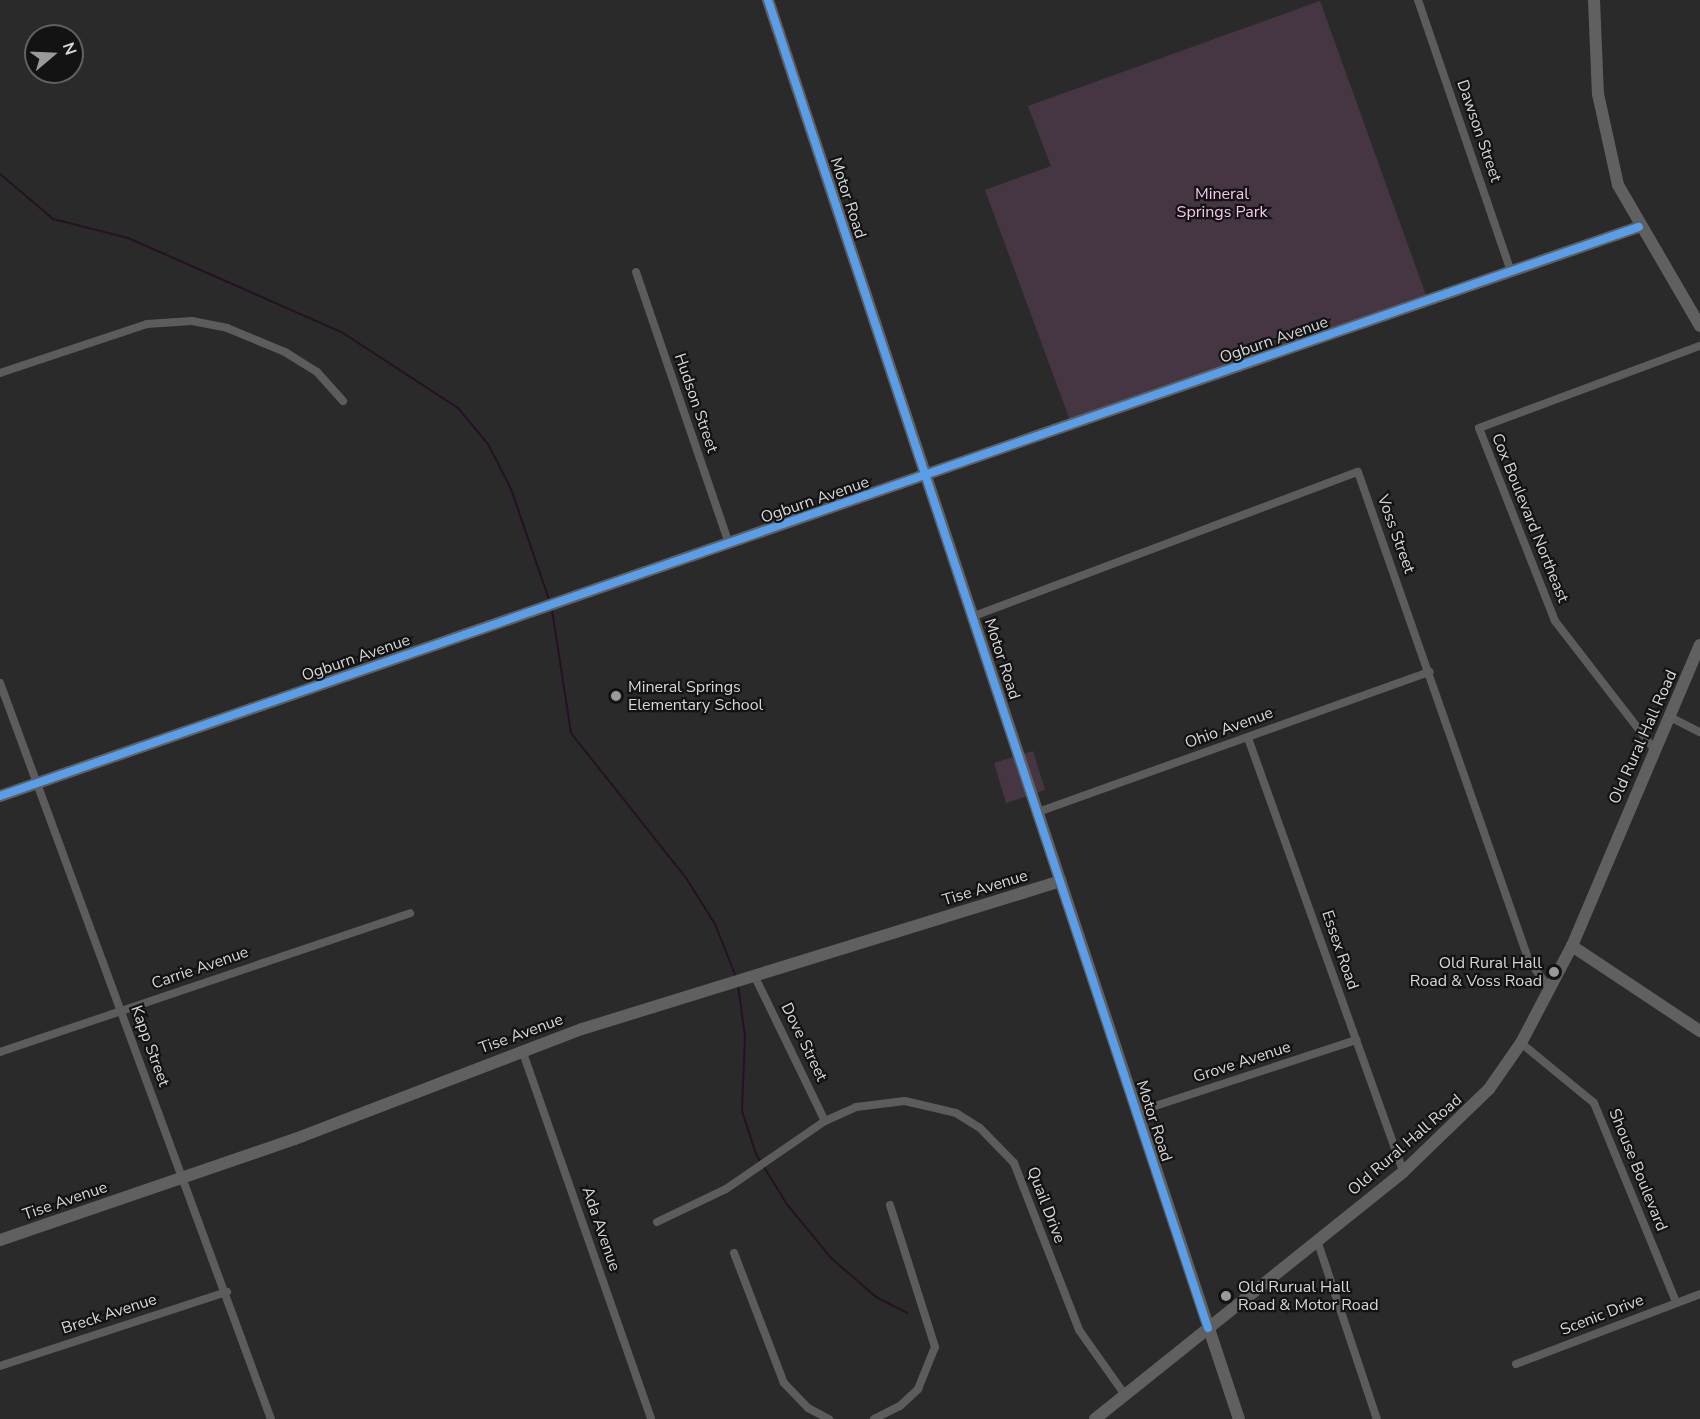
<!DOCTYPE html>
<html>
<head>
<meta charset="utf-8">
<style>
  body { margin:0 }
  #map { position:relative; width:1700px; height:1419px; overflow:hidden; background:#2a2a2a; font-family:"Nunito Sans",sans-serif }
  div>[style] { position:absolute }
  .green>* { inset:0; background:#463643 }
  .stream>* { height:2px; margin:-1px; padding:0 1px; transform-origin:1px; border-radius:1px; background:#261124 }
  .street>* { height:8px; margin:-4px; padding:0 4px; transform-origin:4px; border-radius:4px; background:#5b5c5b }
  .secondary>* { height:12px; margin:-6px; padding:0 6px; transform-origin:6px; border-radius:6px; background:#5f605f }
  .cycleway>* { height:8px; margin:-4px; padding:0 4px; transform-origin:4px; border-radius:4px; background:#5a9eea }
  .dots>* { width:16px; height:16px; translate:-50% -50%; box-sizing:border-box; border:3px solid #121312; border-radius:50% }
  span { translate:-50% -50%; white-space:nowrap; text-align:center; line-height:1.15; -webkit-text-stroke:4.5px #121312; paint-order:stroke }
  .street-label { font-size:16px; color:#d6d7d6 }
  .park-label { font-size:16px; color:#f8c4ee }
  .poi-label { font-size:16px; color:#d6d7d6 }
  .left { translate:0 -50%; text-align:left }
  .right { translate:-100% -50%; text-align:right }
  .north { position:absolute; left:24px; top:24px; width:60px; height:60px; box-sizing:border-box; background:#121312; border:2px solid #606160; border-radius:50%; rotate:71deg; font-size:16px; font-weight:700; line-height:24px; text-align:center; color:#d6d7d6 }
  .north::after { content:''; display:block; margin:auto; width:21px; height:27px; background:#9a9a9a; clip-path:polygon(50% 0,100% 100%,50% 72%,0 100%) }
</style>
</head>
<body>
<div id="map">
  <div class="green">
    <i style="clip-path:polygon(1320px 1px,1427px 298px,1071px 423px,985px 190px,1051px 166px,1028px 106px)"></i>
    <i style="clip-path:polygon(1033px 751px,1045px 790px,1006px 803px,994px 763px)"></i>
  </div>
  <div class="stream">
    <i style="left:0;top:174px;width:70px;rotate:40.3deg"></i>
    <i style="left:53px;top:219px;width:77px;rotate:14.2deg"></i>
    <i style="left:128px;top:238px;width:235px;rotate:23.8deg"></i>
    <i style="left:343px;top:333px;width:137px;rotate:33.1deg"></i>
    <i style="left:458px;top:408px;width:47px;rotate:50.2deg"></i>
    <i style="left:488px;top:444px;width:51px;rotate:62.9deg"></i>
    <i style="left:511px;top:489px;width:120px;rotate:71deg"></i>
    <i style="left:552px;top:610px;width:124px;rotate:81.2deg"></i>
    <i style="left:571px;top:733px;width:185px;rotate:51.6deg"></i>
    <i style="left:686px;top:878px;width:54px;rotate:57.8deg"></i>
    <i style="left:715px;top:924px;width:57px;rotate:68.4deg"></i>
    <i style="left:738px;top:985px;width:51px;rotate:82.2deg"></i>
    <i style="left:745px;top:1036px;width:75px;rotate:92.3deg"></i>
    <i style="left:742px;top:1111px;width:45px;rotate:72deg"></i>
    <i style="left:756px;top:1154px;width:57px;rotate:58.5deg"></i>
    <i style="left:786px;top:1203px;width:71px;rotate:50.7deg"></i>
    <i style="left:831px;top:1258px;width:60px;rotate:40.9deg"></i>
    <i style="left:876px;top:1297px;width:35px;rotate:27deg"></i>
  </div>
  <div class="street">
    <i style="left:1418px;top:0;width:287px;rotate:71.1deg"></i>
    <i style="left:636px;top:272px;width:287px;rotate:71.1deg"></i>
    <i style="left:0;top:373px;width:155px;rotate:-18.4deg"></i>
    <i style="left:147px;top:324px;width:45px;rotate:-3.8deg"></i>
    <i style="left:192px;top:321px;width:36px;rotate:11deg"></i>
    <i style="left:227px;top:328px;width:63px;rotate:22.5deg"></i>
    <i style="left:285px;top:352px;width:38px;rotate:32deg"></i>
    <i style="left:317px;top:372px;width:39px;rotate:48deg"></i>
    <i style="left:974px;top:616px;width:410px;rotate:-20.6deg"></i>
    <i style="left:1358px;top:472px;width:518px;rotate:70.73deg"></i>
    <i style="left:1529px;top:961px;width:35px;rotate:53deg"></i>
    <i style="left:0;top:683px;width:784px;rotate:69.79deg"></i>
    <i style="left:1672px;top:718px;width:31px;rotate:27deg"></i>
    <i style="left:1248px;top:738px;width:461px;rotate:70.3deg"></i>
    <i style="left:1654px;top:749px;width:162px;rotate:-127.7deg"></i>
    <i style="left:1555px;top:621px;width:207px;rotate:-111.5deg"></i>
    <i style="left:1479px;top:428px;width:236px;rotate:-20.4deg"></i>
    <i style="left:1038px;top:812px;width:416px;rotate:-19.7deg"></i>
    <i style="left:755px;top:977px;width:160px;rotate:64.1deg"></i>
    <i style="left:1521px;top:1043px;width:94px;rotate:39.4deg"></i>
    <i style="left:1594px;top:1103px;width:215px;rotate:67.6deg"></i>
    <i style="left:522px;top:1050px;width:391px;rotate:70.7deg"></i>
    <i style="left:0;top:1052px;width:433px;rotate:-18.7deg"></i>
    <i style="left:1137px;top:1112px;width:231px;rotate:-18.2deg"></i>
    <i style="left:657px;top:1222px;width:76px;rotate:-25.6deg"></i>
    <i style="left:726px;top:1189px;width:120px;rotate:-34.5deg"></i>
    <i style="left:825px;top:1121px;width:34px;rotate:-24deg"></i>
    <i style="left:856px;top:1107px;width:49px;rotate:-7deg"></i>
    <i style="left:905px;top:1101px;width:52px;rotate:13.2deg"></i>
    <i style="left:956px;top:1113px;width:28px;rotate:32deg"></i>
    <i style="left:980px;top:1128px;width:49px;rotate:45.8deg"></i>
    <i style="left:1014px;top:1163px;width:179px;rotate:68.7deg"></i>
    <i style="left:1079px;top:1330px;width:80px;rotate:54.7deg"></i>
    <i style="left:1317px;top:1240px;width:189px;rotate:71.5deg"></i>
    <i style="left:734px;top:1253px;width:139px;rotate:69deg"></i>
    <i style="left:784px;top:1383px;width:35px;rotate:46deg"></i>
    <i style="left:808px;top:1408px;width:24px;rotate:28deg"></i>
    <i style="left:1516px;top:1364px;width:197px;rotate:-20.8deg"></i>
    <i style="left:0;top:1366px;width:239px;rotate:-18.1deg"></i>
    <i style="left:874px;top:1419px;width:29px;rotate:-27deg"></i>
    <i style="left:900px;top:1406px;width:25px;rotate:-43deg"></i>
    <i style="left:918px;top:1389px;width:45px;rotate:-68deg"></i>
    <i style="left:935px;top:1347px;width:149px;rotate:-107.6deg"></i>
  </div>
  <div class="secondary">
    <i style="left:768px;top:0;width:1495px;rotate:71.64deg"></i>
    <i style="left:1594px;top:0;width:94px;rotate:87.6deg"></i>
    <i style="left:1598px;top:94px;width:93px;rotate:77.6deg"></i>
    <i style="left:1618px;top:185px;width:163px;rotate:59.8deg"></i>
    <i style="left:0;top:796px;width:1735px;rotate:-19.15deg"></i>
    <i style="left:1572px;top:946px;width:154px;rotate:33.6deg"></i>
    <i style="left:0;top:1240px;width:312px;rotate:-18.9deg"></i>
    <i style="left:295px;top:1139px;width:307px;rotate:-21deg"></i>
    <i style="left:582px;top:1029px;width:501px;rotate:-17.17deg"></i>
    <i style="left:1095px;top:1419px;width:395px;rotate:-38.7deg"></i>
    <i style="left:1403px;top:1172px;width:120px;rotate:-44deg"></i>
    <i style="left:1489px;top:1089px;width:56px;rotate:-55.2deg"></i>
    <i style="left:1521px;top:1043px;width:110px;rotate:-62.3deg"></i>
    <i style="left:1572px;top:946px;width:327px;rotate:-67deg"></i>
  </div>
  <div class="cycleway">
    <i style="left:768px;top:0;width:1399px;rotate:71.67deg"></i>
    <i style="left:0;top:796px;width:1735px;rotate:-19.15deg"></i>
  </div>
  <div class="dots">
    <i style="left:616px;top:696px;background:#9a9a9a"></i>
    <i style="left:1554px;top:972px;background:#9a9a9a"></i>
    <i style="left:1226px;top:1296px;background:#9a9a9a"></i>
  </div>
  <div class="street-label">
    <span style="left:1479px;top:131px;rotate:71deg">Dawson Street</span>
    <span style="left:848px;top:198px;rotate:72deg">Motor Road</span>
    <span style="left:1274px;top:340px;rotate:-19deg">Ogburn Avenue</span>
    <span style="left:696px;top:403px;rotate:71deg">Hudson Street</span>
    <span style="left:815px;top:500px;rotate:-19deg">Ogburn Avenue</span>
    <span style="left:1530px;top:518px;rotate:68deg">Cox Boulevard Northeast</span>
    <span style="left:1396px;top:534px;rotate:70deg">Voss Street</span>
    <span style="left:356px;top:658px;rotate:-19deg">Ogburn Avenue</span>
    <span style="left:1002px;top:659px;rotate:72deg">Motor Road</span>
    <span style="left:1229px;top:728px;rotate:-20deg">Ohio Avenue</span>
    <span style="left:1643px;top:737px;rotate:-66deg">Old Rural Hall Road</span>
    <span style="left:985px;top:888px;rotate:-17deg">Tise Avenue</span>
    <span style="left:1340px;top:950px;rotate:71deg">Essex Road</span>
    <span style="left:200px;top:968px;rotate:-19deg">Carrie Avenue</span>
    <span style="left:521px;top:1034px;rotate:-20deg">Tise Avenue</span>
    <span style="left:804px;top:1042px;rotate:64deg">Dove Street</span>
    <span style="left:150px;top:1046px;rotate:70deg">Kapp Street</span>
    <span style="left:1242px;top:1062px;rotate:-18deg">Grove Avenue</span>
    <span style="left:1154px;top:1121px;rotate:72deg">Motor Road</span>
    <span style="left:1405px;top:1145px;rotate:-41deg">Old Rural Hall Road</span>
    <span style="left:1638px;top:1170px;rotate:68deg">Shouse Boulevard</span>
    <span style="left:65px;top:1201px;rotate:-19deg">Tise Avenue</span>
    <span style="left:1046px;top:1205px;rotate:69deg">Quail Drive</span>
    <span style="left:601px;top:1229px;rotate:71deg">Ada Avenue</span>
    <span style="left:109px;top:1314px;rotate:-18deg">Breck Avenue</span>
    <span style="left:1602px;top:1315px;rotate:-21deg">Scenic Drive</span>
  </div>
  <div class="park-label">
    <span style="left:1222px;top:203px">Mineral<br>Springs Park</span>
  </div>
  <div class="poi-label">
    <span class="left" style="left:628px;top:696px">Mineral Springs<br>Elementary School</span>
    <span class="right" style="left:1542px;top:972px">Old Rural Hall<br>Road &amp; Voss Road</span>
    <span class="left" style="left:1238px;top:1296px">Old Rurual Hall<br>Road &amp; Motor Road</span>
  </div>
  <div class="north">N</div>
</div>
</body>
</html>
